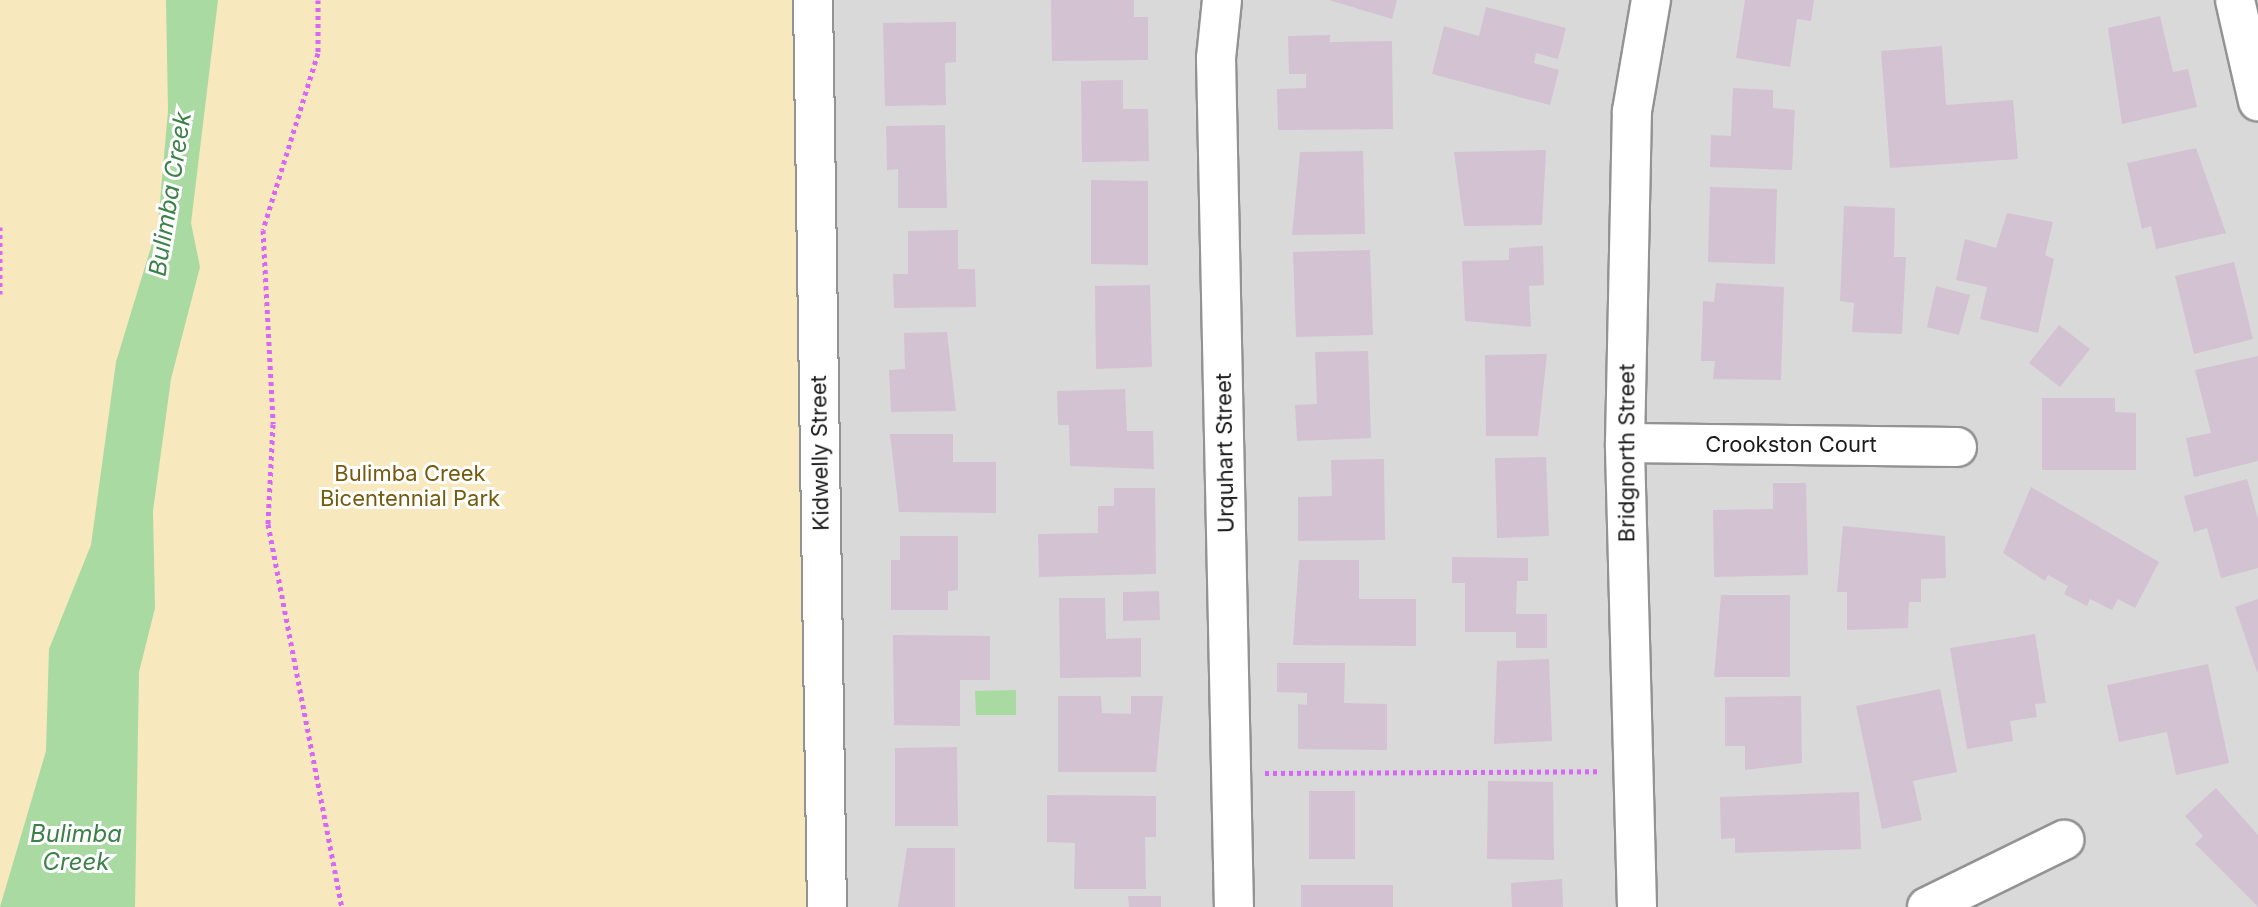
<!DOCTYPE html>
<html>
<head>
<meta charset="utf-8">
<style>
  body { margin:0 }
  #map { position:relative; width:2258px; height:907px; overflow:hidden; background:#ede1e9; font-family:Inter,sans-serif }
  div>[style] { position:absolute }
  .residential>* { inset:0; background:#d9d9da }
  .park>* { inset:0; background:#f8e8be }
  .water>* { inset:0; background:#a8daa2 }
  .building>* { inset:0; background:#d3c2d2 }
  .path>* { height:5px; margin-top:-2.5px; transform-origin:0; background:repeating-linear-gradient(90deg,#d569f6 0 4px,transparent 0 8px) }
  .roads { filter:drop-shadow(2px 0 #939393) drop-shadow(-2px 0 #939393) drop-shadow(0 2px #939393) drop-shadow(0 -2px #939393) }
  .minor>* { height:38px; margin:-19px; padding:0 19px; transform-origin:19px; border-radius:19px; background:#fff }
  span { translate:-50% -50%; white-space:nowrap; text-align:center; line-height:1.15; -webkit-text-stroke:6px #fff; paint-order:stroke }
  .street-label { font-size:22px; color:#1c1c1c }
  .park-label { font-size:22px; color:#765b0d }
  .water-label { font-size:24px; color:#3c8248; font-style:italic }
</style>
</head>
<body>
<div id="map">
  <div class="residential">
    <i style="clip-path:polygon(813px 0,2258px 0,2258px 907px,827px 907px)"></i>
  </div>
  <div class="park">
    <i style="clip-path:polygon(0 0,813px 0,827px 907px,0 907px)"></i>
  </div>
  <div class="water">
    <i style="clip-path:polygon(166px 0,218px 0,191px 223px,200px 267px,171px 379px,153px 511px,155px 608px,139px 672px,135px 907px,0 907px,46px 751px,49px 649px,91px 545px,116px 362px,158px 224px,168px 111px)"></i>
    <i style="clip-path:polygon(1016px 690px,1016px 715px,976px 715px,975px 691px)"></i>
  </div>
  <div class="building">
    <i style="clip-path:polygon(1051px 0,1134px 0,1134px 17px,1148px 17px,1148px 60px,1052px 61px)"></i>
    <i style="clip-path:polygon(1329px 0,1397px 0,1392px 19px)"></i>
    <i style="clip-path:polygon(1745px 0,1814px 0,1811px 21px,1797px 19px,1790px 67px,1736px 58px)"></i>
    <i style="clip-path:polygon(1486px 7px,1566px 28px,1558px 59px,1536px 53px,1534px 63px,1559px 70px,1550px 105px,1432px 74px,1444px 26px,1479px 36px)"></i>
    <i style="clip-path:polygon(2160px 16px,2173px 72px,2188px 69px,2197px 107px,2122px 124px,2108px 28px)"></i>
    <i style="clip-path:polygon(956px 22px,956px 62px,945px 63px,946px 105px,885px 106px,883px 23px)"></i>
    <i style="clip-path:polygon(1330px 35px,1330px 42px,1392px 41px,1393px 129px,1278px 130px,1277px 89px,1306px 88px,1306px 74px,1289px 74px,1288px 36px)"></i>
    <i style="clip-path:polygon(1942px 46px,1946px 105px,2013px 100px,2018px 159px,1890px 168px,1881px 51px)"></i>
    <i style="clip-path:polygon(1123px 80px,1123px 109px,1148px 109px,1149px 161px,1082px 162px,1081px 81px)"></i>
    <i style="clip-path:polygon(1733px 88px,1773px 90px,1773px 108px,1795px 110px,1792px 170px,1710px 167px,1711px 135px,1731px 136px)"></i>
    <i style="clip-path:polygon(945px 125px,947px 208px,898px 208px,898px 169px,887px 170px,886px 126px)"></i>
    <i style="clip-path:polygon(2196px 148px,2226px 233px,2156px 249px,2151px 226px,2142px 229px,2127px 163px)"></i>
    <i style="clip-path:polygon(1546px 150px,1542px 225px,1464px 226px,1454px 152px)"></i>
    <i style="clip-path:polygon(1363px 151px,1365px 234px,1292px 235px,1300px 152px)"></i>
    <i style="clip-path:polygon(1091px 180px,1148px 181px,1148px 265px,1091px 264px)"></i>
    <i style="clip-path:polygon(1710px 187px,1777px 189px,1775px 264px,1708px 262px)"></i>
    <i style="clip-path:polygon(1844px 206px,1895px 208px,1894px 257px,1906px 257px,1902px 334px,1852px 332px,1854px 303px,1840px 301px)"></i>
    <i style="clip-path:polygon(2007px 213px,2053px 222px,2045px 255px,2054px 259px,2038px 333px,1980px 319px,1987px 287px,1956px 280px,1965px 239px,1996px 248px)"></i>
    <i style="clip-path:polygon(958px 230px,958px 269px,975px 269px,976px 307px,894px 308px,893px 274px,908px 274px,908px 231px)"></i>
    <i style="clip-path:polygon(1543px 246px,1544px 285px,1529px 286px,1531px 327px,1465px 321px,1462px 261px,1509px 260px,1509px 248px)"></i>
    <i style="clip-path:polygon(1370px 250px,1373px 335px,1296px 337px,1293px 252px)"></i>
    <i style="clip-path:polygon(2234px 262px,2253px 339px,2194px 354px,2175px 276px)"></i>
    <i style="clip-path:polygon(1716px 283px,1784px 287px,1781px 380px,1713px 379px,1715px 361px,1701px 361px,1703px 301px,1714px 302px)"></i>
    <i style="clip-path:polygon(1150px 285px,1152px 367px,1096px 369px,1095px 286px)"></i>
    <i style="clip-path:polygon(1936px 286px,1970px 295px,1959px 335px,1927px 327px)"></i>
    <i style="clip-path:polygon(2059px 325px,2090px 349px,2060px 387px,2029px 363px)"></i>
    <i style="clip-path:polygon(947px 332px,956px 411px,891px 412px,889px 370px,905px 369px,904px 333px)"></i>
    <i style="clip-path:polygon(1368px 351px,1371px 438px,1297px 441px,1295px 405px,1317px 404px,1315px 352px)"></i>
    <i style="clip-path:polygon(1547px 354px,1538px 436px,1486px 436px,1485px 355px)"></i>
    <i style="clip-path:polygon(2258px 356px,2258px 461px,2194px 477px,2186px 438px,2211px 433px,2195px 370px)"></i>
    <i style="clip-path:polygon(1125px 389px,1127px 431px,1153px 431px,1154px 469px,1070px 466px,1069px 425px,1058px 425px,1057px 391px)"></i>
    <i style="clip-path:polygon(2042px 398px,2115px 398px,2115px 412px,2136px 413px,2136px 470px,2042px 470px)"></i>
    <i style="clip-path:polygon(890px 434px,953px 434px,953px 462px,996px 462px,996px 513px,899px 512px)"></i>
    <i style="clip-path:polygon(1546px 457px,1549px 536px,1497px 538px,1495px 458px)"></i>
    <i style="clip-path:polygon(1384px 459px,1385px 540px,1298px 541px,1298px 497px,1332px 496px,1331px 460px)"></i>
    <i style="clip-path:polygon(2247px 479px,2258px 519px,2258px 568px,2221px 578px,2207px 528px,2194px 532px,2184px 496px)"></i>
    <i style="clip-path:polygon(1773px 483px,1806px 483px,1808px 575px,1714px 577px,1713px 510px,1773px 509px)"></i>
    <i style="clip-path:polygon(2031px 487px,2159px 562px,2135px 608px,2118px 599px,2112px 610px,2090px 599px,2087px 606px,2064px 594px,2068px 586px,2048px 575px,2045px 581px,2003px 553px)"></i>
    <i style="clip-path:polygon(1114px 488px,1155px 488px,1156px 574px,1039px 577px,1038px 534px,1098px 533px,1098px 506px,1114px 506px)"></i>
    <i style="clip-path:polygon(1843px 526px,1945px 536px,1946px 578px,1921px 579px,1921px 602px,1909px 602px,1908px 628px,1847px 630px,1847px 592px,1837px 592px)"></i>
    <i style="clip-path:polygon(900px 536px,958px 536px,958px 590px,948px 591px,948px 610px,891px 610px,891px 560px,900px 560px)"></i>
    <i style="clip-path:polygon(1452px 557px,1528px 558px,1528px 581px,1517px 581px,1516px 614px,1547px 614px,1547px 648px,1516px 648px,1516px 632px,1465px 632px,1465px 583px,1452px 583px)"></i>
    <i style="clip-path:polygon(1299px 560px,1359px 560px,1359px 599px,1416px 599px,1416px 646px,1293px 645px)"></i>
    <i style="clip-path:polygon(1159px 591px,1160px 620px,1123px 621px,1123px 592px)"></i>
    <i style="clip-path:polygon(1721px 595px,1790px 595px,1790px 677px,1714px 677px)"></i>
    <i style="clip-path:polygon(1059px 598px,1105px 598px,1106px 639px,1141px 638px,1141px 677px,1060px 678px)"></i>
    <i style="clip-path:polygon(2258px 599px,2258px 672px,2257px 672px,2235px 607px)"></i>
    <i style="clip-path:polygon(2035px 634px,2046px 703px,2035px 704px,2037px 717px,2010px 721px,2013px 741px,1967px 749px,1950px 648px)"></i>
    <i style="clip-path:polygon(893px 635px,990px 636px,990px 680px,960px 680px,960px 726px,894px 725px)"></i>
    <i style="clip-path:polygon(1549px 659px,1552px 741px,1494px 744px,1497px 661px)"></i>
    <i style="clip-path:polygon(1277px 663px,1345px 663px,1344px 703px,1387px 704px,1387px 750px,1298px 749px,1298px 704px,1307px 705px,1307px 693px,1277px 692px)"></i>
    <i style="clip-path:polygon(2208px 664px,2229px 763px,2176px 775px,2167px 732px,2119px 742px,2107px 685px)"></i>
    <i style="clip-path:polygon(1940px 689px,1957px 772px,1913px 781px,1922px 820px,1882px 829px,1856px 706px)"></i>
    <i style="clip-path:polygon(1058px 696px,1101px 696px,1102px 713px,1131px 714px,1131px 696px,1163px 696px,1156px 772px,1058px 772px)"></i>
    <i style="clip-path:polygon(1801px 696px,1802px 763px,1745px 770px,1745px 746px,1725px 746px,1725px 697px)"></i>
    <i style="clip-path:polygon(957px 747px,958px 826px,895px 826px,895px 748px)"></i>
    <i style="clip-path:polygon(1488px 781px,1553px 782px,1554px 860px,1487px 859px)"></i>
    <i style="clip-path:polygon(2216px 788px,2258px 835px,2258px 907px,2195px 844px,2203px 836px,2185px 816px)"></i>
    <i style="clip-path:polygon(1309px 791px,1355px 791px,1355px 859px,1309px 859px)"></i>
    <i style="clip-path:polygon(1859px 792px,1861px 849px,1735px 853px,1735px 838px,1721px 839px,1720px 797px)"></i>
    <i style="clip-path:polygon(1047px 795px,1156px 796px,1156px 837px,1145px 837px,1146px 889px,1074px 889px,1075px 843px,1047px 842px)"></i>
    <i style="clip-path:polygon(907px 848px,955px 848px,955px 907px,898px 907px)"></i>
    <i style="clip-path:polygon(1562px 879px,1563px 907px,1512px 907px,1511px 883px)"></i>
    <i style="clip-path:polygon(1301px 885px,1393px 885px,1393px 907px,1301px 907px)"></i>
    <i style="clip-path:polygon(1128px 896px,1161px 896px,1161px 907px,1129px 907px)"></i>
  </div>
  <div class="path">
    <i style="left:318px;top:0;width:53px;rotate:90deg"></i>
    <i style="left:318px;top:53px;width:185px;rotate:107.3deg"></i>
    <i style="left:263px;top:230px;width:194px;rotate:87deg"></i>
    <i style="left:273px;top:424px;width:100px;rotate:92.9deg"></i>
    <i style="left:268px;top:524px;width:390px;rotate:79.1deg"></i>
    <i style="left:0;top:227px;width:67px;rotate:90deg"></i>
    <i style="left:1265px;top:773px;width:334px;rotate:-0.3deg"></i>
  </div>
  <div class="roads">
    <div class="minor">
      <i style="left:813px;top:0;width:907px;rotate:89.12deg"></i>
      <i style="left:1222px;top:0;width:58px;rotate:95.9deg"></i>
      <i style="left:1216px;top:58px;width:849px;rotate:88.79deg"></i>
      <i style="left:2235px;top:0;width:104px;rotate:77.2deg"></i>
      <i style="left:1625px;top:443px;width:332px;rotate:0.7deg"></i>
      <i style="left:1637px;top:907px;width:464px;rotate:-91.5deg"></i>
      <i style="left:1625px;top:443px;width:332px;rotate:-88.8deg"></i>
      <i style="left:1632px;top:111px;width:113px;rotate:-80.3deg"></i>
      <i style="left:1927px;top:907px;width:153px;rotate:-26.1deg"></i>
    </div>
  </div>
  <div class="street-label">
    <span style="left:1791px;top:445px">Crookston Court</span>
    <span style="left:820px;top:453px;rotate:-91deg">Kidwelly Street</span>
    <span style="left:1225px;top:453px;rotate:-91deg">Urquhart Street</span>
    <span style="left:1627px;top:453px;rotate:-90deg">Bridgnorth Street</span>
  </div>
  <div class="park-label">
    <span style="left:410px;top:486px">Bulimba Creek<br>Bicentennial Park</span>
  </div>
  <div class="water-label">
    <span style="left:170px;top:194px;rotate:-81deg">Bulimba Creek</span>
    <span style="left:76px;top:848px">Bulimba<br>Creek</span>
  </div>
</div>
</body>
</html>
